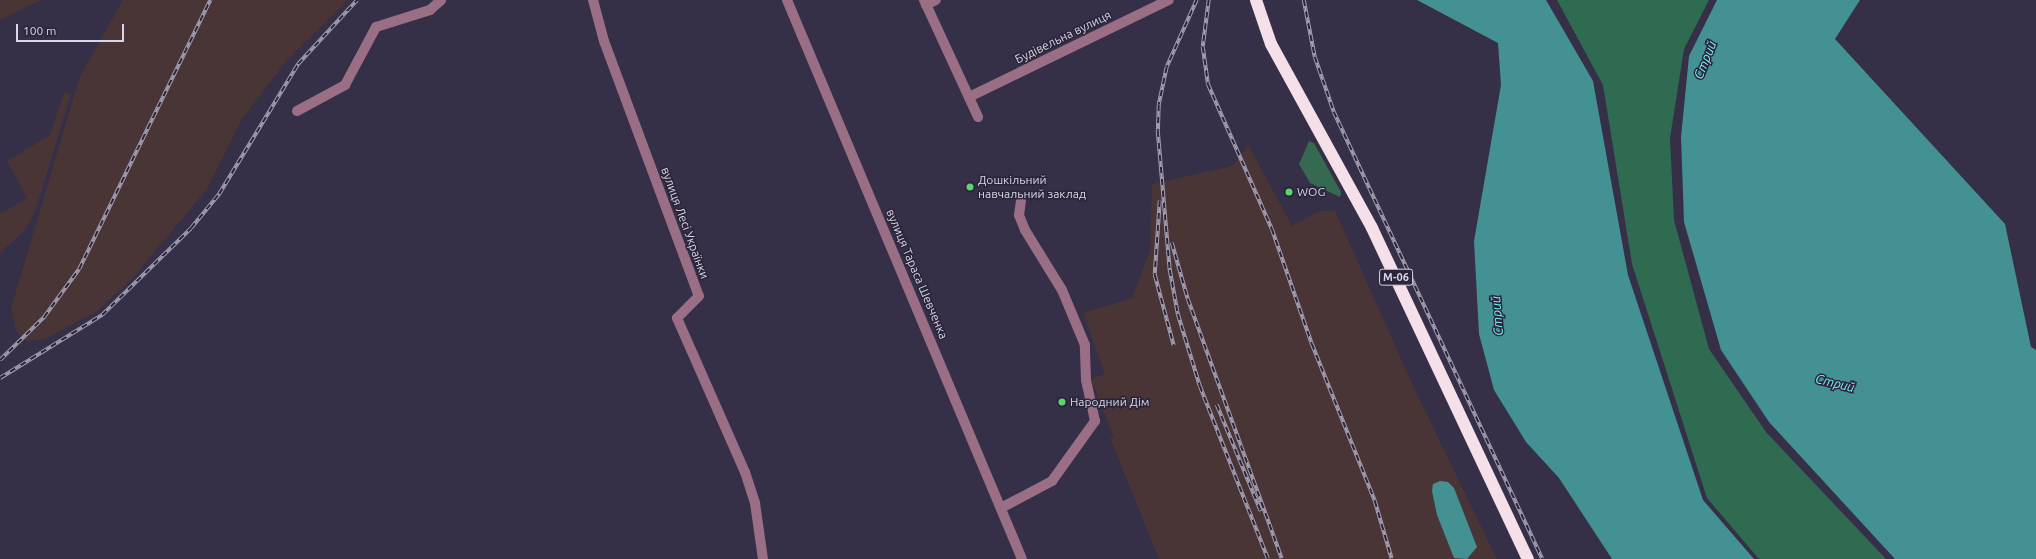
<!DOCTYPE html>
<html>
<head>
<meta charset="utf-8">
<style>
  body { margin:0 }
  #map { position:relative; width:2036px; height:559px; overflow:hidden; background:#352f47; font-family:Ubuntu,sans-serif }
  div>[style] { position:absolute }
  .industrial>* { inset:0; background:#493536 }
  .green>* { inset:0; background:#366952 }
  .forest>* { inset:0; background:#2f6b51 }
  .water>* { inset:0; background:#439193 }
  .minor>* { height:10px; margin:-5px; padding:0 5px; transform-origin:5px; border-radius:5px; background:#9a6f85 }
  .highway>* { height:12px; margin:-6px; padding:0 6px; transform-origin:6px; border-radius:6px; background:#f5dfe9 }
  .rail>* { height:3.5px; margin-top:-1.75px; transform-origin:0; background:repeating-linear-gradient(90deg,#2b253c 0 6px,#a29eb0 0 12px); box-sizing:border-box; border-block:1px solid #a29eb0 }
  .dots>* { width:11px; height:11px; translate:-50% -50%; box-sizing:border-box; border:2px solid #2b253c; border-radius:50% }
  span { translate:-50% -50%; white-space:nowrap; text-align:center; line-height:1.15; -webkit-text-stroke:3px #2b253c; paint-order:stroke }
  .shield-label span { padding:1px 3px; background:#2b253c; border:1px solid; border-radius:3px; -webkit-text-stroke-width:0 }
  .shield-label { font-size:11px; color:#d9d6e5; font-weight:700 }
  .street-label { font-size:12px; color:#d9d6e5 }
  .poi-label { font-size:12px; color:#d9d6e5 }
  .left { translate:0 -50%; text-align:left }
  .water-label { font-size:13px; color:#7df2f5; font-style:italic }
  .scale { position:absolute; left:16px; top:24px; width:108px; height:18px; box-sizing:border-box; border:2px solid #d9d6e5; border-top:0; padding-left:5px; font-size:12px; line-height:14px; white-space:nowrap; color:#d9d6e5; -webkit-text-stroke:3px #2b253c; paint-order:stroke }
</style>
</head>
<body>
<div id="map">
  <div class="industrial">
    <i style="clip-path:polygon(0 0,41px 0,0 20px)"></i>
    <i style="clip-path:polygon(123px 0,348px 0,287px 60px,241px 121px,207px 189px,130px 281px,97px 311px,45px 339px,27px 341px,16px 331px,11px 308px,80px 76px)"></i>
    <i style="clip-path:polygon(64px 92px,71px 94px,35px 212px,25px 230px,0 253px,0 214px,27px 198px,7px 161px,50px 135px)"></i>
    <i style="clip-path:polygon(1249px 146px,1292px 226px,1319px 211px,1335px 211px,1415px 390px,1497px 559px,1159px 559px,1110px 438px,1114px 437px,1091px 379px,1105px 374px,1083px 313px,1132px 298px,1150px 251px,1152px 184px,1228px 167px,1235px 164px,1238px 156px)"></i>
  </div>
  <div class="green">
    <i style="clip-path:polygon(1309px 141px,1314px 143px,1341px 192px,1340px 197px,1310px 183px,1299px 164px)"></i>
  </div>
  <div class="forest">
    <i style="clip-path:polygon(1557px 0,1709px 0,1684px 49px,1670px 138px,1674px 220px,1709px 349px,1766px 432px,1886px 559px,1759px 559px,1707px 498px,1632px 264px,1603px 85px)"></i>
  </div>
  <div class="water">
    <i style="clip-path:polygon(1417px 0,1546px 0,1593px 81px,1628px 275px,1703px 500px,1754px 559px,1612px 559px,1559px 478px,1526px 442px,1494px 390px,1479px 334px,1474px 241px,1501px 85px,1498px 43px)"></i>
    <i style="clip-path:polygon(1717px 0,1860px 0,1835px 39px,2005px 224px,2031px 347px,2036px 350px,2036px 559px,1895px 559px,1769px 422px,1721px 350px,1684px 222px,1681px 137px,1689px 56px)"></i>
    <i style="clip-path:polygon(1440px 481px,1448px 482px,1454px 488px,1477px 547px,1467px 559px,1454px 558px,1437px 515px,1432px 491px,1433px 484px)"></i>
  </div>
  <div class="minor">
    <i style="left:593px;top:0;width:42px;rotate:75deg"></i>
    <i style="left:604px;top:41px;width:272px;rotate:69.6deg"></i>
    <i style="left:699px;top:296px;width:31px;rotate:135deg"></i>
    <i style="left:677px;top:318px;width:168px;rotate:66.2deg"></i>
    <i style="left:745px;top:472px;width:33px;rotate:72deg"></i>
    <i style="left:755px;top:503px;width:57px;rotate:81.9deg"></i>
    <i style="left:787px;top:0;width:606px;rotate:67.2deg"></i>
    <i style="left:924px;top:0;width:129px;rotate:65.2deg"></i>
    <i style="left:926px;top:5px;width:11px;rotate:-27deg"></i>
    <i style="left:969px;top:97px;width:222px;rotate:-25.9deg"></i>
    <i style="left:297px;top:111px;width:55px;rotate:-28.4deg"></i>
    <i style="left:345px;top:85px;width:66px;rotate:-61.9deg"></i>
    <i style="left:376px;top:27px;width:57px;rotate:-17.5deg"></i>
    <i style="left:430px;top:10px;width:15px;rotate:-42deg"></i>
    <i style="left:1001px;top:508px;width:58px;rotate:-27.9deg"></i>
    <i style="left:1052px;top:481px;width:74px;rotate:-54.4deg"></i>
    <i style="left:1095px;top:421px;width:42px;rotate:-102.4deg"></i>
    <i style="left:1086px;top:380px;width:35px;rotate:-92deg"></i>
    <i style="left:1085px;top:345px;width:60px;rotate:-112.7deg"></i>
    <i style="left:1062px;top:290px;width:70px;rotate:-121.7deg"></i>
    <i style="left:1025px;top:230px;width:16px;rotate:-112deg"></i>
    <i style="left:1019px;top:215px;width:15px;rotate:-82deg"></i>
  </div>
  <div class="highway">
    <i style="left:1256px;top:0;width:46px;rotate:71.2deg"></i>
    <i style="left:1271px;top:44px;width:210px;rotate:61.2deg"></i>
    <i style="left:1372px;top:228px;width:366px;rotate:64.8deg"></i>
  </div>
  <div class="rail">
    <i style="left:1197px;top:0;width:73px;rotate:114.1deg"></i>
    <i style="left:1167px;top:67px;width:39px;rotate:102deg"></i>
    <i style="left:1159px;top:105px;width:26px;rotate:92deg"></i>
    <i style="left:1158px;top:131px;width:140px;rotate:85.1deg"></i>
    <i style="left:1170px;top:270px;width:45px;rotate:79.7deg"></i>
    <i style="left:1178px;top:314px;width:75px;rotate:73deg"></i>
    <i style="left:1200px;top:386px;width:186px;rotate:68.5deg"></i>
    <i style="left:1209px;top:0;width:47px;rotate:97.3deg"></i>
    <i style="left:1203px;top:47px;width:37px;rotate:82deg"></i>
    <i style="left:1208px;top:84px;width:158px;rotate:66.2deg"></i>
    <i style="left:1272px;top:229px;width:122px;rotate:70.8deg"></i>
    <i style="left:1312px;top:344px;width:169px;rotate:68.1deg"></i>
    <i style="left:1375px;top:501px;width:60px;rotate:73.7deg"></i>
    <i style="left:1304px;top:0;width:58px;rotate:79.1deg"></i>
    <i style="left:1315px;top:57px;width:58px;rotate:70.9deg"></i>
    <i style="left:1334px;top:112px;width:493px;rotate:65deg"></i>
    <i style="left:1160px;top:201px;width:74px;rotate:93.9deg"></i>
    <i style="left:1155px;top:275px;width:73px;rotate:75deg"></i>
    <i style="left:1172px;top:243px;width:58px;rotate:74.1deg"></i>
    <i style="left:1188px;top:299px;width:276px;rotate:70.1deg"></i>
    <i style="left:0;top:360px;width:62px;rotate:-44.3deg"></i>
    <i style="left:44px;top:317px;width:59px;rotate:-53.9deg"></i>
    <i style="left:79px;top:269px;width:299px;rotate:-64deg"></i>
    <i style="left:0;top:378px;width:120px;rotate:-31.7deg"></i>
    <i style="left:102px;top:315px;width:124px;rotate:-44.3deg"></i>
    <i style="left:191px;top:228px;width:44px;rotate:-50.5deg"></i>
    <i style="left:219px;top:194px;width:152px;rotate:-58.7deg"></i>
    <i style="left:298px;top:64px;width:87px;rotate:-47.3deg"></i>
    <i style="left:1217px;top:405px;width:115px;rotate:67.5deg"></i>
  </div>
  <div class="dots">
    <i style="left:970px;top:187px;background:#5dd56d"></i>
    <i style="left:1289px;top:192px;background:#5dd56d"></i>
    <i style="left:1062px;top:402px;background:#5dd56d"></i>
  </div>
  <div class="shield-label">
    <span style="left:1396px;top:277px">М-06</span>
  </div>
  <div class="street-label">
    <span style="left:1063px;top:37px;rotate:-26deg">Будівельна вулиця</span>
    <span style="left:685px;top:223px;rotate:70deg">вулиця Лесі Українки</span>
    <span style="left:917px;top:274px;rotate:67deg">вулиця Тараса Шевченка</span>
  </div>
  <div class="poi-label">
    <span class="left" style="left:978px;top:187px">Дошкільний<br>навчальний заклад</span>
    <span class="left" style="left:1297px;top:192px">WOG</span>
    <span class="left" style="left:1070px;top:402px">Народний Дім</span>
  </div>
  <div class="water-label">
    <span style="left:1705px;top:60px;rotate:-68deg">Стрий</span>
    <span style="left:1497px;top:316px;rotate:-94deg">Стрий</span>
    <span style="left:1835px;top:383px;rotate:14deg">Стрий</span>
  </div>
  <div class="scale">100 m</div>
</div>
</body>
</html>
